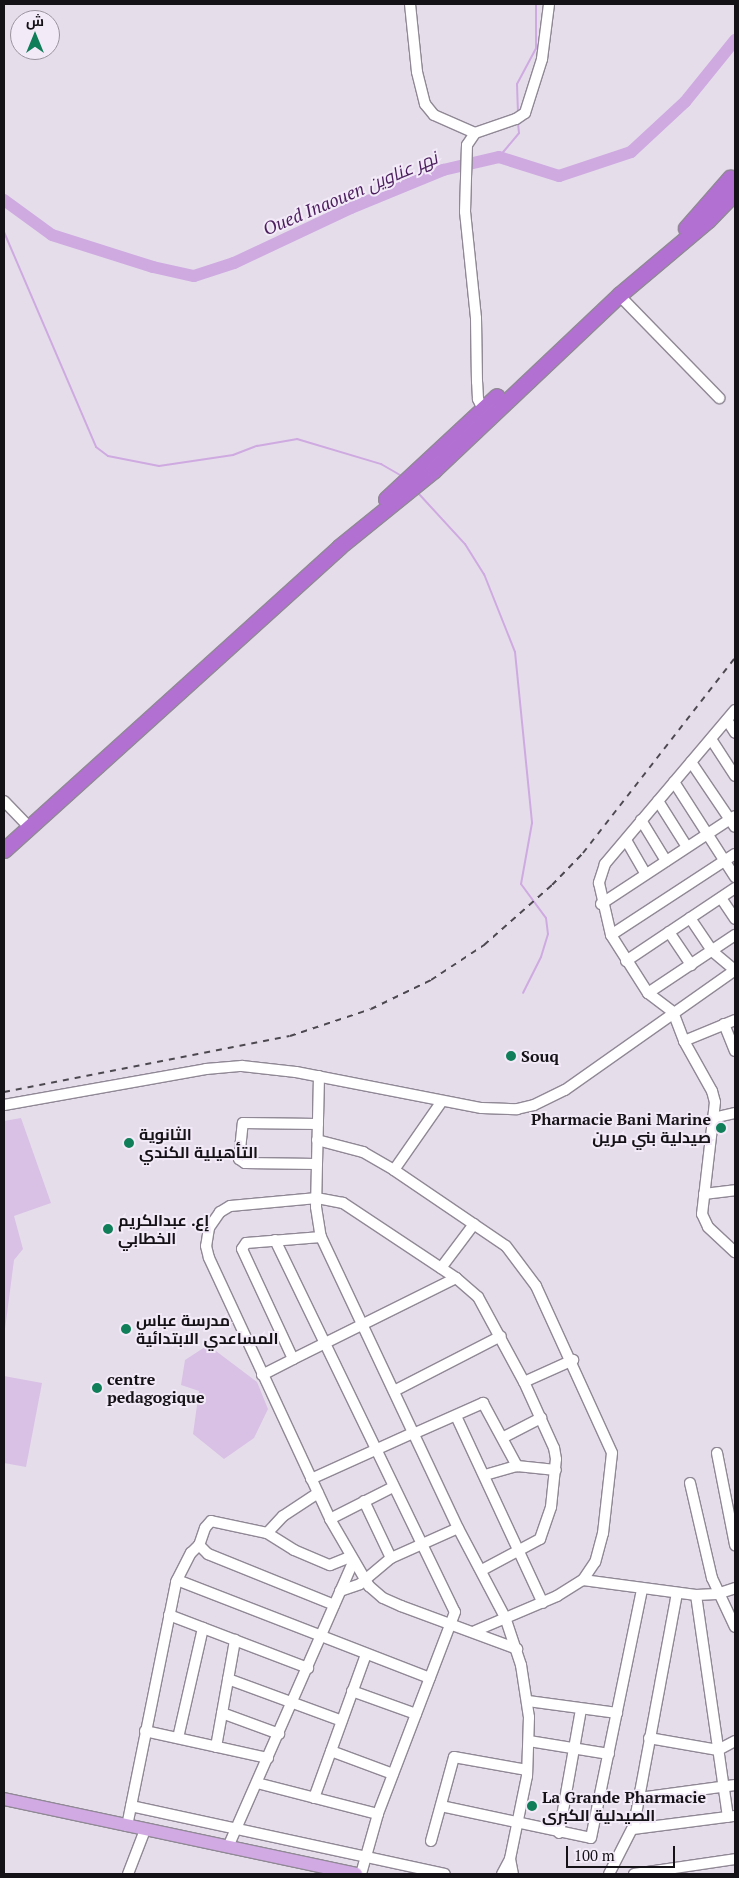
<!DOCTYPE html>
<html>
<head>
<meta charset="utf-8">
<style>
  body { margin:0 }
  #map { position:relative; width:739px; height:1878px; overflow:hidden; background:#e6ddeb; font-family:"PT Serif",Cairo,serif }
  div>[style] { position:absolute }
  .green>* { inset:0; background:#d8c1e5 }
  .stream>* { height:2px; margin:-1px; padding:0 1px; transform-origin:1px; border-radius:1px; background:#ceaae1 }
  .river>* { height:12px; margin:-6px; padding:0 6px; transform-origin:6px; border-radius:6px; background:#ceaae1 }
  .roads { filter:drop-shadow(1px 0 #908895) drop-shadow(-1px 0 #908895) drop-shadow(0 1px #908895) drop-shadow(0 -1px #908895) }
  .minor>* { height:10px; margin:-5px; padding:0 5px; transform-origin:5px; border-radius:5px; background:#fff }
  .major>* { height:12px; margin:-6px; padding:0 6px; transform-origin:6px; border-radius:6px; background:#d1aae4 }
  .highway>* { height:15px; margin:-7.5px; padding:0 7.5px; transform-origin:7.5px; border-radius:7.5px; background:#b271d2 }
  .rail>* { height:2px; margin-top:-1px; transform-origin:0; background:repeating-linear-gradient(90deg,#4c484f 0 6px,transparent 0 12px) }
  .dots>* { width:14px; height:14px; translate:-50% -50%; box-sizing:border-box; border:2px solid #f3eaf8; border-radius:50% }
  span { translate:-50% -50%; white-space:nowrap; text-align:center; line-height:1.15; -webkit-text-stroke:4px #f3eaf8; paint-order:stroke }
  .poi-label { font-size:16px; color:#151217; font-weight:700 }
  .left { translate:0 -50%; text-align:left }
  .right { translate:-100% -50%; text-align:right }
  .water-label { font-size:18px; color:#4a1d5d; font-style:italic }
  .frame { position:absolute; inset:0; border:5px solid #151217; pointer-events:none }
  .north { position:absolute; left:10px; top:10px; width:50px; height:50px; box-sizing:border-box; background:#f3eaf8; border:1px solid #9a949e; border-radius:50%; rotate:0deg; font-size:14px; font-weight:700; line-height:20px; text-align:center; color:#151217 }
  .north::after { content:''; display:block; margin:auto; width:18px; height:22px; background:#107e59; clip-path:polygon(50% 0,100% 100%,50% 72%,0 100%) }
  .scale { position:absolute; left:566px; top:1846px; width:109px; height:22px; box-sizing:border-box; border:2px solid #151217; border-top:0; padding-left:6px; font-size:15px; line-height:18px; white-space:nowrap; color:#151217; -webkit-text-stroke:4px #f3eaf8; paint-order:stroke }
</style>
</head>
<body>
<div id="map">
  <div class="green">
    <i style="clip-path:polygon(21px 1118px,51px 1203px,14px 1216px,23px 1249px,14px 1260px,4px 1337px,4px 1121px)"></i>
    <i style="clip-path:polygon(208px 1345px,257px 1382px,268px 1409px,254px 1438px,224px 1459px,193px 1434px,199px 1391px,181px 1385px,185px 1360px)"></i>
    <i style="clip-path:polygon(4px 1376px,42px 1383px,26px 1467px,4px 1463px)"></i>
  </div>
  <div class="stream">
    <i style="left:518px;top:113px;width:29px;rotate:-92deg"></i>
    <i style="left:517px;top:84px;width:40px;rotate:-62deg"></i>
    <i style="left:536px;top:49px;width:45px;rotate:-90deg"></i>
    <i style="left:499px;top:157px;width:31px;rotate:-50deg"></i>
    <i style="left:519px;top:133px;width:10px;rotate:-96deg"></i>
    <i style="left:4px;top:232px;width:234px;rotate:66.8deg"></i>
    <i style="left:96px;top:447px;width:15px;rotate:37deg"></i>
    <i style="left:108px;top:456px;width:52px;rotate:11.1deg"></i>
    <i style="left:159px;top:466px;width:75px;rotate:-8.5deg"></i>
    <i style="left:233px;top:455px;width:26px;rotate:-21deg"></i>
    <i style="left:257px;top:446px;width:41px;rotate:-9.9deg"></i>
    <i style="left:297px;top:439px;width:88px;rotate:16.6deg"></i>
    <i style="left:381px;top:464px;width:24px;rotate:30deg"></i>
    <i style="left:419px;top:494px;width:68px;rotate:47.4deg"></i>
    <i style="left:465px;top:544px;width:36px;rotate:58deg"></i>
    <i style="left:484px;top:574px;width:84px;rotate:68.3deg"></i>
    <i style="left:515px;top:652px;width:172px;rotate:84.3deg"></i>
    <i style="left:532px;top:823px;width:62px;rotate:100.2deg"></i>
    <i style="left:521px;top:884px;width:42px;rotate:53.7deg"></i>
    <i style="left:546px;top:918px;width:16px;rotate:83deg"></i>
    <i style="left:548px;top:934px;width:24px;rotate:107deg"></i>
    <i style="left:541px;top:957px;width:40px;rotate:116.6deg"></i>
  </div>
  <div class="river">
    <i style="left:4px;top:200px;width:59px;rotate:36.1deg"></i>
    <i style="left:52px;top:235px;width:106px;rotate:17.6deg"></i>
    <i style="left:153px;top:267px;width:42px;rotate:12.4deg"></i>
    <i style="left:194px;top:276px;width:42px;rotate:-18deg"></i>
    <i style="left:234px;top:263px;width:129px;rotate:-25.2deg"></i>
    <i style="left:351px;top:208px;width:100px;rotate:-22.4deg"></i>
    <i style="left:443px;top:170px;width:57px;rotate:-13.1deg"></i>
    <i style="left:499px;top:157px;width:63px;rotate:17.6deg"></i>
    <i style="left:559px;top:176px;width:76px;rotate:-18.4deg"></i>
    <i style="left:631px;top:152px;width:74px;rotate:-42.8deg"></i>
    <i style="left:685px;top:102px;width:80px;rotate:-51.1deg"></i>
  </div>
  <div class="roads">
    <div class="minor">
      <i style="left:410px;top:4px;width:68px;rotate:84.1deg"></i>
      <i style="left:417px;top:72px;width:33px;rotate:76deg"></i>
      <i style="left:425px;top:104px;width:14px;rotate:51deg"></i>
      <i style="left:434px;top:115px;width:45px;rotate:23.7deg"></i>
      <i style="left:619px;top:295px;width:144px;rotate:45.8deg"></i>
      <i style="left:485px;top:414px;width:17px;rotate:-115deg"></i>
      <i style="left:478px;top:399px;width:17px;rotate:-93deg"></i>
      <i style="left:477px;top:382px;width:64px;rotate:-90.9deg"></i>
      <i style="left:476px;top:318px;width:107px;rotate:-95.9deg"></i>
      <i style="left:465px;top:212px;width:67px;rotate:-88.3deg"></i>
      <i style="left:467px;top:145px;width:14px;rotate:-56deg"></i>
      <i style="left:475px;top:133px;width:43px;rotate:-18.9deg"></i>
      <i style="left:516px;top:119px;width:11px;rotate:-34deg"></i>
      <i style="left:525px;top:113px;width:57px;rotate:-72.5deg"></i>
      <i style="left:542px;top:59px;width:55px;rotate:-82.7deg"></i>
      <i style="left:735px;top:710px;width:202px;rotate:130.2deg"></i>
      <i style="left:605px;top:864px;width:20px;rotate:108deg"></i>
      <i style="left:599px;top:883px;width:53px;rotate:77deg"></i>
      <i style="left:611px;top:935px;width:69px;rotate:57.5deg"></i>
      <i style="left:648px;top:993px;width:31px;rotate:37deg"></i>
      <i style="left:673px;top:1012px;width:31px;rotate:69deg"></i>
      <i style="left:684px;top:1041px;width:57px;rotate:60.8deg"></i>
      <i style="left:712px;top:1091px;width:11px;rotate:75deg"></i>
      <i style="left:715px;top:1102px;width:113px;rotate:96.6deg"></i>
      <i style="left:702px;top:1214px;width:14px;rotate:65deg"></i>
      <i style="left:708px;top:1227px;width:37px;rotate:43deg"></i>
      <i style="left:727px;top:720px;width:15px;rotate:58deg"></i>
      <i style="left:711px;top:739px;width:44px;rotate:57deg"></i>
      <i style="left:691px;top:762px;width:78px;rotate:55.9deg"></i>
      <i style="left:674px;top:782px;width:113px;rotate:57.3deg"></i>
      <i style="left:4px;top:801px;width:35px;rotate:46deg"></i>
      <i style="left:658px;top:801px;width:54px;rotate:57.8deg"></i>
      <i style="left:641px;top:820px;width:48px;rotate:58.6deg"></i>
      <i style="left:626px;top:840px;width:39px;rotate:60deg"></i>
      <i style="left:721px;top:898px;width:25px;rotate:56deg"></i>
      <i style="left:601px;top:904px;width:160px;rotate:-33.3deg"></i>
      <i style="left:690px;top:918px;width:40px;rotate:56deg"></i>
      <i style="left:712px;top:951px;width:30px;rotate:40deg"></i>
      <i style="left:669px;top:932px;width:40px;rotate:56deg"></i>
      <i style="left:611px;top:935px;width:148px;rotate:-33.2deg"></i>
      <i style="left:626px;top:961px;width:131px;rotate:-33.8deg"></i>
      <i style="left:648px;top:993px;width:105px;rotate:-33.7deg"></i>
      <i style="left:724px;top:1024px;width:29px;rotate:68deg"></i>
      <i style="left:684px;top:1041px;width:55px;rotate:-22.4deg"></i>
      <i style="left:319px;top:1076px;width:131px;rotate:91.3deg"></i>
      <i style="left:316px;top:1207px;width:30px;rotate:81deg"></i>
      <i style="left:321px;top:1237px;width:322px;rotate:64.8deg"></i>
      <i style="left:458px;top:1528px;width:101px;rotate:62.2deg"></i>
      <i style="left:505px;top:1617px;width:51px;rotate:71.6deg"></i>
      <i style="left:521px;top:1665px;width:53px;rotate:81.3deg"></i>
      <i style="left:529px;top:1717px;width:59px;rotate:91.9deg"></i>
      <i style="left:527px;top:1776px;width:85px;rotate:101.6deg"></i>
      <i style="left:510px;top:1859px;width:17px;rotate:118deg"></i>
      <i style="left:4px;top:1105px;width:205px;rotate:-10.1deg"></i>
      <i style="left:206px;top:1069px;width:36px;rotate:-5deg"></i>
      <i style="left:242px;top:1066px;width:54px;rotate:6.3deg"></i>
      <i style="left:296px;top:1072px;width:189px;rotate:11deg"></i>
      <i style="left:482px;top:1108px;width:35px;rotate:2deg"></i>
      <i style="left:517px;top:1109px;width:17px;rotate:-13deg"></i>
      <i style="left:534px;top:1105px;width:34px;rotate:-26deg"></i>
      <i style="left:565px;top:1090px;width:208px;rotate:-35.2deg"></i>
      <i style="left:713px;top:1118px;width:23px;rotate:-13deg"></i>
      <i style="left:317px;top:1140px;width:48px;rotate:14.6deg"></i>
      <i style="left:363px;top:1152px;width:36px;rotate:30deg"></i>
      <i style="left:394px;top:1170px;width:135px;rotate:34.2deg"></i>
      <i style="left:506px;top:1246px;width:50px;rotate:53.1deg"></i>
      <i style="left:536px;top:1286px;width:183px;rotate:65.5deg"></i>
      <i style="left:612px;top:1453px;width:81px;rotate:96.4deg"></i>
      <i style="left:603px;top:1533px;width:30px;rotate:105deg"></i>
      <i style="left:595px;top:1562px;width:22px;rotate:124deg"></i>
      <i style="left:317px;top:1164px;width:72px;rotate:-179.2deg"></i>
      <i style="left:245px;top:1163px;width:7px;rotate:-146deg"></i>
      <i style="left:239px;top:1159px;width:36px;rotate:-84deg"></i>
      <i style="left:243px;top:1123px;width:75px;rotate:0.8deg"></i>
      <i style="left:394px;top:1170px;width:84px;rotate:-55.2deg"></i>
      <i style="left:704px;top:1194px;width:31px;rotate:-7deg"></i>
      <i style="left:321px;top:1237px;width:75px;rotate:175.4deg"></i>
      <i style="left:246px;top:1243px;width:7px;rotate:124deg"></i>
      <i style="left:242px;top:1249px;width:121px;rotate:65.1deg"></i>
      <i style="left:293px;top:1359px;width:182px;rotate:-26.4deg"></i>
      <i style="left:275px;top:1240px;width:413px;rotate:64.2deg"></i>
      <i style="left:455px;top:1612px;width:216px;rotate:110.9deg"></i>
      <i style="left:378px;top:1814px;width:62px;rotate:105.8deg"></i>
      <i style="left:441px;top:1268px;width:55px;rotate:-53.1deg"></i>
      <i style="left:262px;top:1375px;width:35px;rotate:-27deg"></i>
      <i style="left:524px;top:1382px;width:54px;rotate:-24.2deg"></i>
      <i style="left:394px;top:1391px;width:120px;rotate:-27.2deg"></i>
      <i style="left:456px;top:1416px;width:206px;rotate:65.1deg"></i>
      <i style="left:413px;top:1434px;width:77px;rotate:-23.9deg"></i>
      <i style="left:483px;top:1403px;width:72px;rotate:61.6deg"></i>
      <i style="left:504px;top:1437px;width:42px;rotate:-27.2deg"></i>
      <i style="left:717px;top:1453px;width:94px;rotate:78.9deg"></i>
      <i style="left:485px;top:1475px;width:33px;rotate:-16deg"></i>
      <i style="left:517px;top:1466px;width:39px;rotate:6deg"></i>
      <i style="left:311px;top:1479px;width:112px;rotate:-24.3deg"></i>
      <i style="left:690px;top:1483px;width:98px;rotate:77deg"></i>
      <i style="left:712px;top:1578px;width:54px;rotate:64.9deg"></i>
      <i style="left:318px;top:1493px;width:42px;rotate:146.7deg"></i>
      <i style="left:283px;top:1516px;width:23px;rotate:133deg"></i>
      <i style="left:267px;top:1533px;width:57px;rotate:-167.9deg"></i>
      <i style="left:211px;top:1521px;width:9px;rotate:131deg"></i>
      <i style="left:205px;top:1528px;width:18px;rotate:109deg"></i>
      <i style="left:199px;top:1545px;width:13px;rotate:45deg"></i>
      <i style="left:208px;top:1554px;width:136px;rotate:22deg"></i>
      <i style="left:364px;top:1501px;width:63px;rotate:64.7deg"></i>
      <i style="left:330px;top:1519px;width:71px;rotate:-26.9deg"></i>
      <i style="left:267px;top:1533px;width:32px;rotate:32deg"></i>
      <i style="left:294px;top:1550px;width:39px;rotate:23deg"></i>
      <i style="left:330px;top:1565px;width:22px;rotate:-22deg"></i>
      <i style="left:482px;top:1570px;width:66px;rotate:-28.1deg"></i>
      <i style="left:540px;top:1539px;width:34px;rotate:-71deg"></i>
      <i style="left:551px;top:1507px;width:48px;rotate:-84.1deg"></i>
      <i style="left:556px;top:1459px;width:11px;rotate:-100deg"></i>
      <i style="left:554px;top:1448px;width:72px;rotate:-114.4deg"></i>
      <i style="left:524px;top:1382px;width:97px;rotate:-118.4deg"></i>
      <i style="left:478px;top:1297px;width:29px;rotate:-139deg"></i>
      <i style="left:456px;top:1278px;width:136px;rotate:-146.4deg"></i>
      <i style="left:343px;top:1203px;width:26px;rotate:-169deg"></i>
      <i style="left:317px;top:1198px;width:87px;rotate:174.7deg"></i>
      <i style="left:230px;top:1206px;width:12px;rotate:149deg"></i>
      <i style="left:220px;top:1212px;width:19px;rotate:125deg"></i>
      <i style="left:209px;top:1228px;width:18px;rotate:99deg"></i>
      <i style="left:206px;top:1246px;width:12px;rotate:76deg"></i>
      <i style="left:209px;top:1258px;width:288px;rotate:65.1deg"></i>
      <i style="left:330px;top:1519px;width:78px;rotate:59.8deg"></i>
      <i style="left:369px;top:1586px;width:18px;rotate:41deg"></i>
      <i style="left:383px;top:1598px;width:20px;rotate:24deg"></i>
      <i style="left:401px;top:1606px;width:124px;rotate:20.3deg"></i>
      <i style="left:177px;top:1580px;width:271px;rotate:21.2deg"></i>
      <i style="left:340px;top:1591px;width:21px;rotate:-19deg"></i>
      <i style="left:360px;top:1584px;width:40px;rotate:-40deg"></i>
      <i style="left:391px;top:1558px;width:73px;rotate:-24.1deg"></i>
      <i style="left:696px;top:1595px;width:224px;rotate:81.8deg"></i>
      <i style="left:169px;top:1615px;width:149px;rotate:20.9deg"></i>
      <i style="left:475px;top:1631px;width:89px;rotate:-23.1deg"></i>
      <i style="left:557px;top:1596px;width:31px;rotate:-32deg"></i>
      <i style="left:583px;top:1580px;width:114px;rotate:7.6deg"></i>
      <i style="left:696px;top:1595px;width:21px;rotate:-3deg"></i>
      <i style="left:717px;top:1594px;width:19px;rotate:-18deg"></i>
      <i style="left:228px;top:1679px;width:121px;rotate:20.2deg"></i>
      <i style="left:352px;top:1691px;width:68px;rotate:19.8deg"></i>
      <i style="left:528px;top:1701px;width:90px;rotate:7.7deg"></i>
      <i style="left:222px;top:1713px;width:61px;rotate:20.2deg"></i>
      <i style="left:145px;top:1731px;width:126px;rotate:12.4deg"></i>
      <i style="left:178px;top:1738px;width:113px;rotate:-77.2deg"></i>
      <i style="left:649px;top:1738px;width:70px;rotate:9.9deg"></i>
      <i style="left:718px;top:1750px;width:19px;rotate:-28deg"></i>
      <i style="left:529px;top:1741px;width:81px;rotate:9.2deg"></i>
      <i style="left:216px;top:1747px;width:109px;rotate:-79.9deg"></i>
      <i style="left:331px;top:1751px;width:66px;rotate:20.4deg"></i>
      <i style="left:257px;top:1783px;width:125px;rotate:14.4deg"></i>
      <i style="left:314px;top:1798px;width:153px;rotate:-70.1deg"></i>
      <i style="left:639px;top:1798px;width:97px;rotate:-7.7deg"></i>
      <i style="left:131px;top:1806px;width:321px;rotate:12.2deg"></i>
      <i style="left:441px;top:1806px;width:153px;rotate:12deg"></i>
      <i style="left:591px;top:1838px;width:254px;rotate:-78.4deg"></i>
      <i style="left:127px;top:1826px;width:249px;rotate:-78.6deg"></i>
      <i style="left:176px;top:1582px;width:33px;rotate:-63deg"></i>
      <i style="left:191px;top:1553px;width:11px;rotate:-45deg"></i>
      <i style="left:633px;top:1829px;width:103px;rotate:-7.3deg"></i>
      <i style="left:559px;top:1833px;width:126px;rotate:-79.9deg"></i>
      <i style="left:431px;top:1841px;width:87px;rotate:-74.7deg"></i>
      <i style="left:454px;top:1757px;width:74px;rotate:10.1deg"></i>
      <i style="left:228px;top:1847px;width:311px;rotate:-66.3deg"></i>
      <i style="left:510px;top:1859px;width:15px;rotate:79deg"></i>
      <i style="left:128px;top:1874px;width:47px;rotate:-68.9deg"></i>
      <i style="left:609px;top:1874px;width:55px;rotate:-63deg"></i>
      <i style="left:634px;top:1825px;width:236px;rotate:-79.5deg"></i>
      <i style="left:634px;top:1874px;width:102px;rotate:-8.4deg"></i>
    </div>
    <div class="major">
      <i style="left:4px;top:1799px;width:360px;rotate:12deg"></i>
    </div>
    <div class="highway">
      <i style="left:686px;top:228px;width:67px;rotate:-48.7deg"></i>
      <i style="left:386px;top:499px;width:151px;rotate:-42.9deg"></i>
      <i style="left:4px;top:850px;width:452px;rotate:-42.1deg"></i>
      <i style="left:339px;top:547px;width:122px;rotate:-39deg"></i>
      <i style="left:434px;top:470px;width:255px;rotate:-43.4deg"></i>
      <i style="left:619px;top:295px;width:116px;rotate:-40.1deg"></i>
      <i style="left:708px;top:220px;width:39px;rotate:-46deg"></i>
    </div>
  </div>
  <div class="rail">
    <i style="left:4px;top:1092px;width:291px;rotate:-11.1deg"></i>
    <i style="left:290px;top:1036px;width:85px;rotate:-18.4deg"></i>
    <i style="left:371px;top:1009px;width:67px;rotate:-25.8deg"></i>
    <i style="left:431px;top:980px;width:64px;rotate:-33.4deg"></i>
    <i style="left:484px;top:945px;width:91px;rotate:-41.4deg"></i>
    <i style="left:552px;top:885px;width:45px;rotate:-45.9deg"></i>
    <i style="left:583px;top:853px;width:247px;rotate:-52.1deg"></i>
  </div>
  <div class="dots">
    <i style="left:511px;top:1056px;background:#107e59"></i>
    <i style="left:721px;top:1128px;background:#107e59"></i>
    <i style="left:129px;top:1143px;background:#107e59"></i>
    <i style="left:108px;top:1229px;background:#107e59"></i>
    <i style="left:126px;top:1329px;background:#107e59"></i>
    <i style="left:97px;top:1388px;background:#107e59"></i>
    <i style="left:532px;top:1806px;background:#107e59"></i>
  </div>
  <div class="poi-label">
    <span class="left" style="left:521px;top:1056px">Souq</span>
    <span class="right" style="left:711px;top:1128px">Pharmacie Bani Marine<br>صيدلية بني مرين</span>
    <span class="left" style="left:139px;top:1143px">الثانوية<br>التأهيلية الكندي</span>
    <span class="left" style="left:118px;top:1229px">إع. عبدالكريم<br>الخطابي</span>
    <span class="left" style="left:136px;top:1329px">مدرسة عباس<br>المساعدي الابتدائية</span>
    <span class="left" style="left:107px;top:1388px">centre<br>pedagogique</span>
    <span class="left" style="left:542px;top:1806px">La Grande Pharmacie<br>الصيدلية الكبرى</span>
  </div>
  <div class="water-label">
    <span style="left:350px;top:193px;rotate:-23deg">Oued Inaouen نهر عناوين</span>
  </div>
  <div class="frame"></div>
  <div class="north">ش</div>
  <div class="scale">100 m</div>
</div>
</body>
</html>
